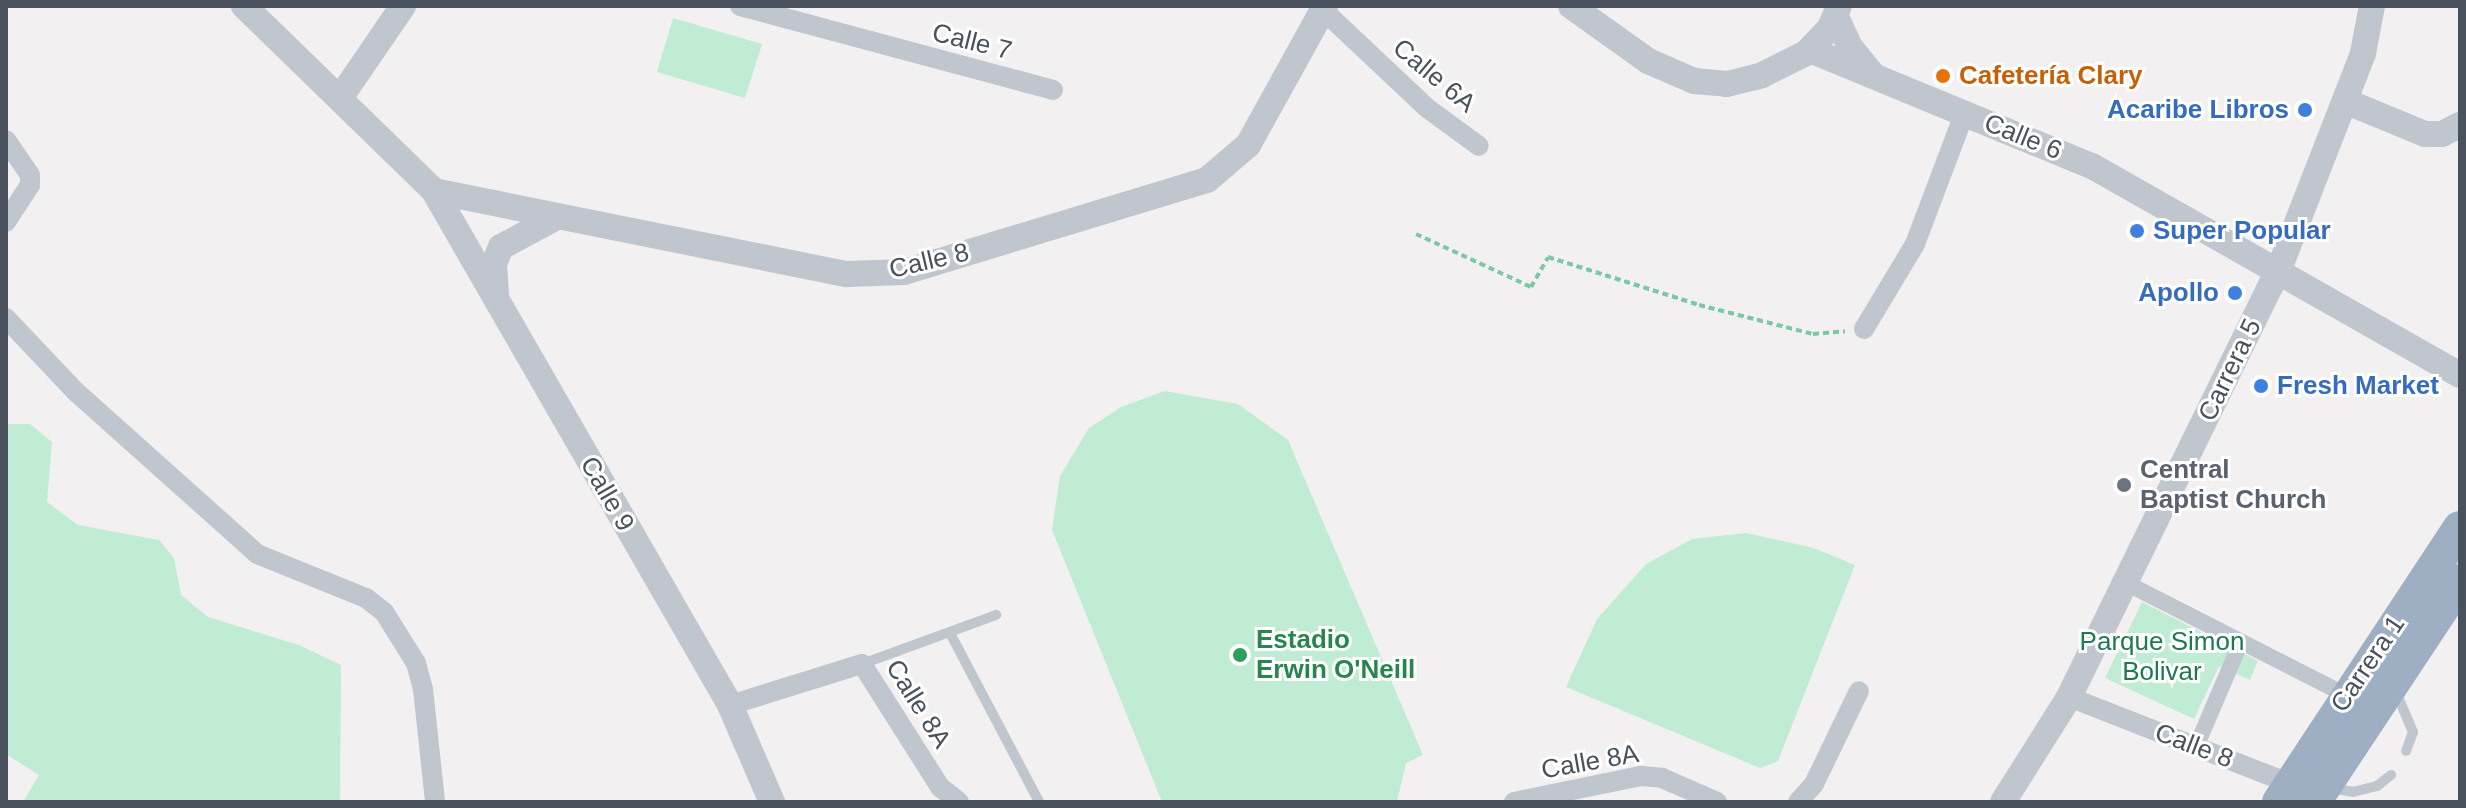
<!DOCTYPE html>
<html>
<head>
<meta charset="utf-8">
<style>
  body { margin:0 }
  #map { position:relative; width:2466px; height:808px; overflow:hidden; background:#f2f0f0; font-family:Arial,sans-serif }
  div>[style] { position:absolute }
  .green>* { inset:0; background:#c1ecd4 }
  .path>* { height:4px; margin-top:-2px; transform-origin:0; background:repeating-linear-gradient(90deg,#7bc8a5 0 6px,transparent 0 10px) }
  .service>* { height:10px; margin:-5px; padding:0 5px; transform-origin:5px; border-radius:5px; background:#bfc6cd }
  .pedestrian>* { height:16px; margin:-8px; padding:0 8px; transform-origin:8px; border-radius:8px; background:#bfc6cd }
  .minor>* { height:20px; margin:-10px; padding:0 10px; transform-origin:10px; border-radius:10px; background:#bfc6cd }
  .tertiary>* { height:26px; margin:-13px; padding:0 13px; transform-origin:13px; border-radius:13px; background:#bfc6cd }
  .trunk>* { height:34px; margin:-17px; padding:0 17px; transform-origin:17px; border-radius:17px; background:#9eafc4 }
  .dots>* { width:22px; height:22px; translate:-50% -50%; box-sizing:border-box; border:4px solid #fff; border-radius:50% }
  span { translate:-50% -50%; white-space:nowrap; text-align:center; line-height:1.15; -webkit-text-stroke:6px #fff; paint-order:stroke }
  .street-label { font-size:26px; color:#49525c }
  .food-label { font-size:26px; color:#c56008; font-weight:700 }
  .left { translate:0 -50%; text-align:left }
  .shop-label { font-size:26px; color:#366cbe; font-weight:700 }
  .right { translate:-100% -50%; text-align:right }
  .worship-label { font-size:26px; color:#5b616d; font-weight:700 }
  .leisure-label { font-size:26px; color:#27864d; font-weight:700 }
  .park-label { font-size:26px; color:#1d794f }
  .frame { position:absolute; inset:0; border:8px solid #49525c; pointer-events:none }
</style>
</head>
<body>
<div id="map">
  <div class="green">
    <i style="clip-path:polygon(673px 18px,762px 44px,745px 98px,657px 72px)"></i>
    <i style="clip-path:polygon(1165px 391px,1238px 404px,1288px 440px,1423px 755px,1406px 763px,1397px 802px,1162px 802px,1052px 530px,1060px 476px,1089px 428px,1121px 407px)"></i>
    <i style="clip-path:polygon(6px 424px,30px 424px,52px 442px,47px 502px,78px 525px,159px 540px,174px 558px,181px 595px,208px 617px,299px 645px,341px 665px,340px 802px,23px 802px,39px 775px,6px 754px)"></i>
    <i style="clip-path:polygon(1746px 533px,1814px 548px,1855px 565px,1778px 761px,1760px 768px,1566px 687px,1597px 619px,1646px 564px,1692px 539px)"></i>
    <i style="clip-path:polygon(2142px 602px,2258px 661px,2250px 680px,2219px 666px,2194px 719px,2105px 678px)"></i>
  </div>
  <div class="path">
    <i style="left:1416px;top:234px;width:127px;rotate:24.7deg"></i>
    <i style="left:1531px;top:287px;width:34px;rotate:-60deg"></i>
    <i style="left:1548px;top:257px;width:158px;rotate:17.6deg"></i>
    <i style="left:1699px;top:305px;width:118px;rotate:14.3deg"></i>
    <i style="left:1813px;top:334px;width:32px;rotate:-5deg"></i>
  </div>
  <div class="service">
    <i style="left:950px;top:633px;width:191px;rotate:62.2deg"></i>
    <i style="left:862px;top:664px;width:143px;rotate:-20.1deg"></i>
    <i style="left:2395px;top:690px;width:46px;rotate:66.8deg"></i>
    <i style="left:2413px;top:732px;width:20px;rotate:110deg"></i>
    <i style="left:2329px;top:788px;width:24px;rotate:9deg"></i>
    <i style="left:2353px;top:792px;width:25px;rotate:-14deg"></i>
    <i style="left:2377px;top:786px;width:18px;rotate:-38deg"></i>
  </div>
  <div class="pedestrian">
    <i style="left:2126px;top:583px;width:247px;rotate:27deg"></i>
    <i style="left:2196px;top:747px;width:114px;rotate:-66.8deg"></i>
  </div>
  <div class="minor">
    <i style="left:740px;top:6px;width:324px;rotate:15deg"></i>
    <i style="left:1323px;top:10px;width:143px;rotate:43.3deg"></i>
    <i style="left:1427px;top:108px;width:64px;rotate:36.2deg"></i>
    <i style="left:6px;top:140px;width:42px;rotate:55.6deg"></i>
    <i style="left:30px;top:175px;width:10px;rotate:90deg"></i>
    <i style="left:30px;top:185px;width:44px;rotate:123deg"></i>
    <i style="left:6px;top:318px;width:100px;rotate:46.6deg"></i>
    <i style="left:75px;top:391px;width:244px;rotate:41.8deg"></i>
    <i style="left:257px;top:554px;width:118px;rotate:22deg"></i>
    <i style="left:366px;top:598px;width:23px;rotate:38deg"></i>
    <i style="left:384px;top:612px;width:60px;rotate:57.9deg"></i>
    <i style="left:416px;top:663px;width:27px;rotate:75deg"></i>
    <i style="left:423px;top:689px;width:114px;rotate:83.9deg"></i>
    <i style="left:1864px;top:329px;width:99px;rotate:-59deg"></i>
    <i style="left:1915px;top:244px;width:141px;rotate:-69.3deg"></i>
    <i style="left:2069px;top:697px;width:247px;rotate:21.4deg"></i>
    <i style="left:730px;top:705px;width:138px;rotate:-17.3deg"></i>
    <i style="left:862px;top:664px;width:146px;rotate:57.6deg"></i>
    <i style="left:940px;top:787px;width:24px;rotate:38deg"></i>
    <i style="left:1514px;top:802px;width:130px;rotate:-11.6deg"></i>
    <i style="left:1641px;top:776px;width:21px;rotate:5deg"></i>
    <i style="left:1662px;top:778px;width:60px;rotate:23.6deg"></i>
    <i style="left:1798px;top:802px;width:24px;rotate:-48deg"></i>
    <i style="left:1814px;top:784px;width:103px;rotate:-64.2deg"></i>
  </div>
  <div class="tertiary">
    <i style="left:244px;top:6px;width:265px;rotate:44.2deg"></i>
    <i style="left:434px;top:191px;width:593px;rotate:60.06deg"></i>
    <i style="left:730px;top:705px;width:106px;rotate:66.6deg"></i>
    <i style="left:1571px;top:6px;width:95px;rotate:35.5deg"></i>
    <i style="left:1648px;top:61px;width:50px;rotate:23.5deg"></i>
    <i style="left:1694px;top:81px;width:33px;rotate:5deg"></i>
    <i style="left:1727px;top:84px;width:36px;rotate:-14deg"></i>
    <i style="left:1762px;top:75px;width:49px;rotate:-26.6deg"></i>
    <i style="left:1806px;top:53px;width:35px;rotate:-46deg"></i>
    <i style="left:1830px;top:28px;width:24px;rotate:-68deg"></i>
    <i style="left:1836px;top:17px;width:33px;rotate:65deg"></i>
    <i style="left:1850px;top:47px;width:35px;rotate:51deg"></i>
    <i style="left:1810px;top:50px;width:305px;rotate:22.4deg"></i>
    <i style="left:2092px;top:166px;width:423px;rotate:29.6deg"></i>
    <i style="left:340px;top:98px;width:112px;rotate:-55.6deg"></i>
    <i style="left:2345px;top:101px;width:87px;rotate:22.4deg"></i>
    <i style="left:2425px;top:134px;width:17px"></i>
    <i style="left:2442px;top:134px;width:20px;rotate:-27deg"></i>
    <i style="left:434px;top:191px;width:421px;rotate:11.4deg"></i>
    <i style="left:847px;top:274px;width:57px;rotate:-2deg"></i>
    <i style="left:904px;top:272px;width:317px;rotate:-16.9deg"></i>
    <i style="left:1207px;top:180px;width:54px;rotate:-40.5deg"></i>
    <i style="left:1248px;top:145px;width:159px;rotate:-61deg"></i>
    <i style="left:496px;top:294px;width:30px;rotate:-94deg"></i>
    <i style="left:494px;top:264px;width:18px;rotate:-68deg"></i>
    <i style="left:501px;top:247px;width:59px;rotate:-28.3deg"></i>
    <i style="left:2003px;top:802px;width:124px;rotate:-57.8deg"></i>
    <i style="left:2069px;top:697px;width:477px;rotate:-63.9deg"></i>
    <i style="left:2279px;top:269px;width:232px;rotate:-68.7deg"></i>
    <i style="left:2363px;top:53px;width:48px;rotate:-79.2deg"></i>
  </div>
  <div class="trunk">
    <i style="left:2279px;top:802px;width:328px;rotate:-56.6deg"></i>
    <i style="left:2314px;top:802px;width:265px;rotate:-56.5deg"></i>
  </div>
  <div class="dots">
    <i style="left:1943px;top:76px;background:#e8710a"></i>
    <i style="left:2305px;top:110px;background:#3f7fe0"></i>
    <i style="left:2137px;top:231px;background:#3f7fe0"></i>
    <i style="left:2235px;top:293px;background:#3f7fe0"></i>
    <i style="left:2261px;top:386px;background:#3f7fe0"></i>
    <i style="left:2124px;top:485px;background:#6b7280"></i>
    <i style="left:1240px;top:655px;background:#2e9e5b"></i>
  </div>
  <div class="street-label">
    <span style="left:972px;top:42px;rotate:14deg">Calle 7</span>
    <span style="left:1434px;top:76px;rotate:40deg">Calle 6A</span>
    <span style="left:2023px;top:137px;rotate:22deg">Calle 6</span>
    <span style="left:929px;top:261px;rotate:-13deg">Calle 8</span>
    <span style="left:2230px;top:370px;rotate:-64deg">Carrera 5</span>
    <span style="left:607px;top:494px;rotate:60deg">Calle 9</span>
    <span style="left:2368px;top:664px;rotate:-56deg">Carrera 1</span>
    <span style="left:918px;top:704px;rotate:58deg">Calle 8A</span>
    <span style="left:2194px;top:746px;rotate:21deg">Calle 8</span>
    <span style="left:1590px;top:762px;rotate:-10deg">Calle 8A</span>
  </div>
  <div class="food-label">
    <span class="left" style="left:1959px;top:76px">Cafetería Clary</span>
  </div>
  <div class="shop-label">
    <span class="right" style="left:2289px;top:110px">Acaribe Libros</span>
    <span class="left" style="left:2153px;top:231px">Super Popular</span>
    <span class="right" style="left:2219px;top:293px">Apollo</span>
    <span class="left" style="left:2277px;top:386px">Fresh Market</span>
  </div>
  <div class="worship-label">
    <span class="left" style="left:2140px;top:485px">Central<br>Baptist Church</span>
  </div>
  <div class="leisure-label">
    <span class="left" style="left:1256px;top:655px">Estadio<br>Erwin O'Neill</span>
  </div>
  <div class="park-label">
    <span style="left:2162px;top:657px">Parque Simon<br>Bolivar</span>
  </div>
  <div class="frame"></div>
</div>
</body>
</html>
